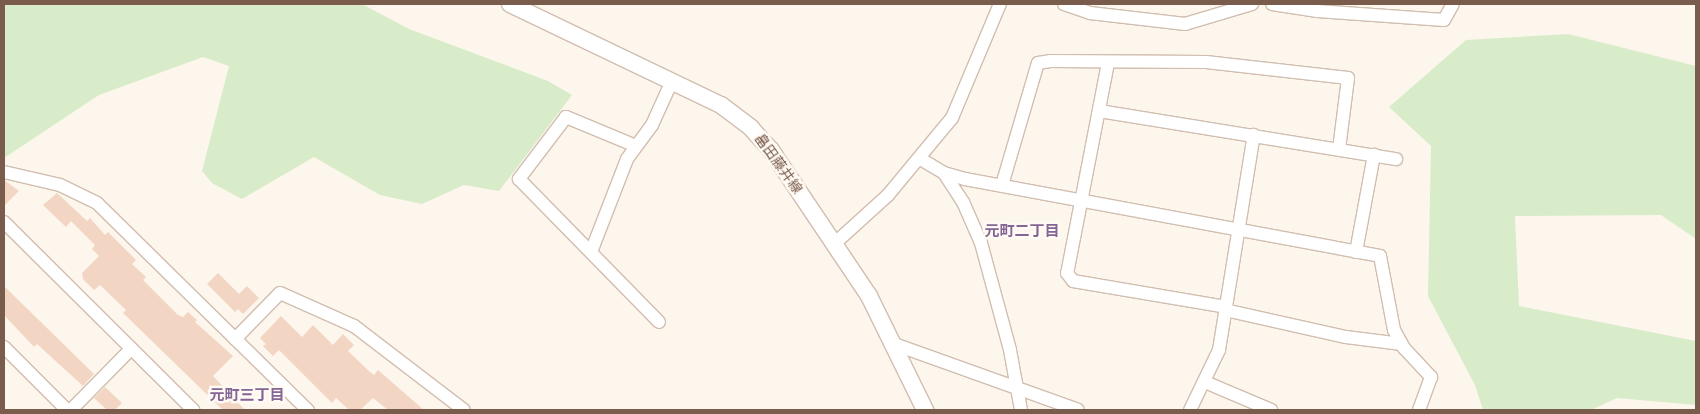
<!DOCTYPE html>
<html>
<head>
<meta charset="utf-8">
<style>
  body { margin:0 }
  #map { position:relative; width:1700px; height:414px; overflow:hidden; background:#fdf6ec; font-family:Signika,"Noto Sans JP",sans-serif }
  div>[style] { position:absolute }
  .green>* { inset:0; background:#d8ecc9 }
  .building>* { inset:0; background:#f3d5c3 }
  .roads { filter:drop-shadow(1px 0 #d1beb0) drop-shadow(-1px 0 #d1beb0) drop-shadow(0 1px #d1beb0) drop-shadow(0 -1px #d1beb0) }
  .street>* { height:12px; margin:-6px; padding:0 6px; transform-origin:6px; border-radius:6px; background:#fff }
  .secondary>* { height:16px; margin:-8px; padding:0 8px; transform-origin:8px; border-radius:8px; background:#fff }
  span { translate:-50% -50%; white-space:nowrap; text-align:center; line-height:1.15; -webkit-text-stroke:5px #fffaf3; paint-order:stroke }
  .street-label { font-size:14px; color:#7a5c4d }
  .neighbourhood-label { font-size:15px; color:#846695; font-weight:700 }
  .frame { position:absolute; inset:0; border:5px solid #7a5c4d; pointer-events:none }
</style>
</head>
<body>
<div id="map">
  <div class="green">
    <i style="clip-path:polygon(4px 4px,362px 4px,409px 29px,548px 81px,572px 95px,499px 191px,464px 185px,422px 204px,380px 195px,314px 157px,242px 199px,212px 183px,202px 171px,229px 66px,203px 57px,99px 95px,4px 158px)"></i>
    <i style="clip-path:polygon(1568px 34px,1696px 66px,1696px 239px,1661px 215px,1515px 216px,1519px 306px,1696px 341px,1696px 405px,1617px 398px,1591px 410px,1483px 410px,1475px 385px,1428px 296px,1431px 146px,1389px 107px,1466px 40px)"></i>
  </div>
  <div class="building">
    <i style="clip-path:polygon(4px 180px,19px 191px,4px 206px)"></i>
    <i style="clip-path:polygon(57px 193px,87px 221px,90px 218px,105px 235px,108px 232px,136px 260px,132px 264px,146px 277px,143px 280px,178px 315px,183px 317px,188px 312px,197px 320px,195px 322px,233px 356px,213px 376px,245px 410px,223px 410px,123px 313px,126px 310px,100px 285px,94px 290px,83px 279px,82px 273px,99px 256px,92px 249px,95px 245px,71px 221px,66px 227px,43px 205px)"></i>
    <i style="clip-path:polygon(218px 273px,239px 294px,247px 286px,259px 298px,243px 314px,238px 309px,235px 312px,207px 284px)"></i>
    <i style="clip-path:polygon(4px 286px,94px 374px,83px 386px,37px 344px,34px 347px,4px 315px)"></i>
    <i style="clip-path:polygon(281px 316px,302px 337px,313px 325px,333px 345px,343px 334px,354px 345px,348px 351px,370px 372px,374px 375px,378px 370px,424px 410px,388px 410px,373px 398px,360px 410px,349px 410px,336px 398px,332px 403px,279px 350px,273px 356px,263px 346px,266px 344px,260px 338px)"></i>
    <i style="clip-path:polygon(105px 387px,122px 403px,115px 410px,107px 410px,94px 398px)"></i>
  </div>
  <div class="roads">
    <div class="street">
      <i style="left:1064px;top:4px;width:28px;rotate:19deg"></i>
      <i style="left:1090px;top:13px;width:96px;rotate:6.6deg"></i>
      <i style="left:1185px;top:24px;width:70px;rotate:-16.6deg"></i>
      <i style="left:1272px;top:4px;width:46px;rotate:8.8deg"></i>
      <i style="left:1317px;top:11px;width:127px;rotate:4.1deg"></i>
      <i style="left:1444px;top:20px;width:18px;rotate:-61deg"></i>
      <i style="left:1108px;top:63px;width:214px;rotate:101deg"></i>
      <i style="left:1067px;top:273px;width:10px;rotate:53deg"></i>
      <i style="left:1073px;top:281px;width:155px;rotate:9.6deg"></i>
      <i style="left:1099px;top:111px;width:301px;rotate:9.2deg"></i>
      <i style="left:636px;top:146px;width:76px;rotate:-157.5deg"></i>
      <i style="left:566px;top:117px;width:78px;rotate:127.2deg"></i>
      <i style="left:519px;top:179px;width:200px;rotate:45.6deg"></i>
      <i style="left:919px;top:158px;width:29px;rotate:31deg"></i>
      <i style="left:944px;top:173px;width:22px;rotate:16deg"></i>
      <i style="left:965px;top:179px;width:422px;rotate:10.5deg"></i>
      <i style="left:1380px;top:256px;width:75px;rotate:79.3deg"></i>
      <i style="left:1394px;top:330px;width:21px;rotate:61deg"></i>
      <i style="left:1404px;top:348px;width:40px;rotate:47deg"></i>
      <i style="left:1431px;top:377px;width:35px;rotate:110deg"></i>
      <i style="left:4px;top:172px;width:57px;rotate:13.1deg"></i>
      <i style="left:60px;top:185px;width:41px;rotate:25.9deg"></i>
      <i style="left:97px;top:203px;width:296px;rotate:44.5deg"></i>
      <i style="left:944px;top:173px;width:35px;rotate:57deg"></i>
      <i style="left:963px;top:202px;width:45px;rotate:66.3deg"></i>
      <i style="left:981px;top:243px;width:111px;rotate:74.8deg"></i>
      <i style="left:1010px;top:350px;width:61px;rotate:79.6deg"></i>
      <i style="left:1002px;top:185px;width:127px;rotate:-73.6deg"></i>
      <i style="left:1038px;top:63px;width:12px;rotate:-9deg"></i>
      <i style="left:1050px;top:61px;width:156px;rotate:0.4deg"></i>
      <i style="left:1206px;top:62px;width:143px;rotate:6.4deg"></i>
      <i style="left:1348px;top:78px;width:72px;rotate:97.2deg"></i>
      <i style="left:4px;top:222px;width:267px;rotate:44.8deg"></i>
      <i style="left:834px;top:244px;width:73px;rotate:-42.2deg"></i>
      <i style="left:888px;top:195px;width:100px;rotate:-50.3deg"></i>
      <i style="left:952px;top:118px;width:124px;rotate:-67.2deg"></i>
      <i style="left:591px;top:252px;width:100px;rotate:-68.8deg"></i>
      <i style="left:627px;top:159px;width:42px;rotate:-53.7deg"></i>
      <i style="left:652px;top:125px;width:48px;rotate:-65.6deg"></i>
      <i style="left:1356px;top:252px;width:99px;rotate:-79.5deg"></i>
      <i style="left:1225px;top:310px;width:124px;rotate:12.6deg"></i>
      <i style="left:1346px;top:337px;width:56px;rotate:7.1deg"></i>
      <i style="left:235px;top:339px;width:64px;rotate:-45.6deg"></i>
      <i style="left:280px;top:293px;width:81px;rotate:24deg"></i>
      <i style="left:354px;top:326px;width:138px;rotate:37.4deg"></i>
      <i style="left:894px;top:344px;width:195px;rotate:19.7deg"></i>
      <i style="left:4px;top:347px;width:89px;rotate:45deg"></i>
      <i style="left:1205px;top:382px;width:72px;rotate:23deg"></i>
      <i style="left:71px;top:410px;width:86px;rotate:-45.5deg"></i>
      <i style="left:1190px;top:410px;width:67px;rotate:-64.2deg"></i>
      <i style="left:1219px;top:350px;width:218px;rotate:-80.8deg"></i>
    </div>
    <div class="secondary">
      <i style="left:510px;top:4px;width:234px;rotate:25.6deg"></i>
      <i style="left:721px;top:105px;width:38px;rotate:37deg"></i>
      <i style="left:751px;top:128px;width:30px;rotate:48deg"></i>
      <i style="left:771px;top:150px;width:176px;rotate:56.1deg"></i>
      <i style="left:869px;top:296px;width:127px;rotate:63.8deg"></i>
    </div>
  </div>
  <div class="street-label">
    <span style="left:778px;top:164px;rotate:54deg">畠田藤井線</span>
  </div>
  <div class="neighbourhood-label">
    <span style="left:1022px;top:232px">元町二丁目</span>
    <span style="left:247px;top:396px">元町三丁目</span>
  </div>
  <div class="frame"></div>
</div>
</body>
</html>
